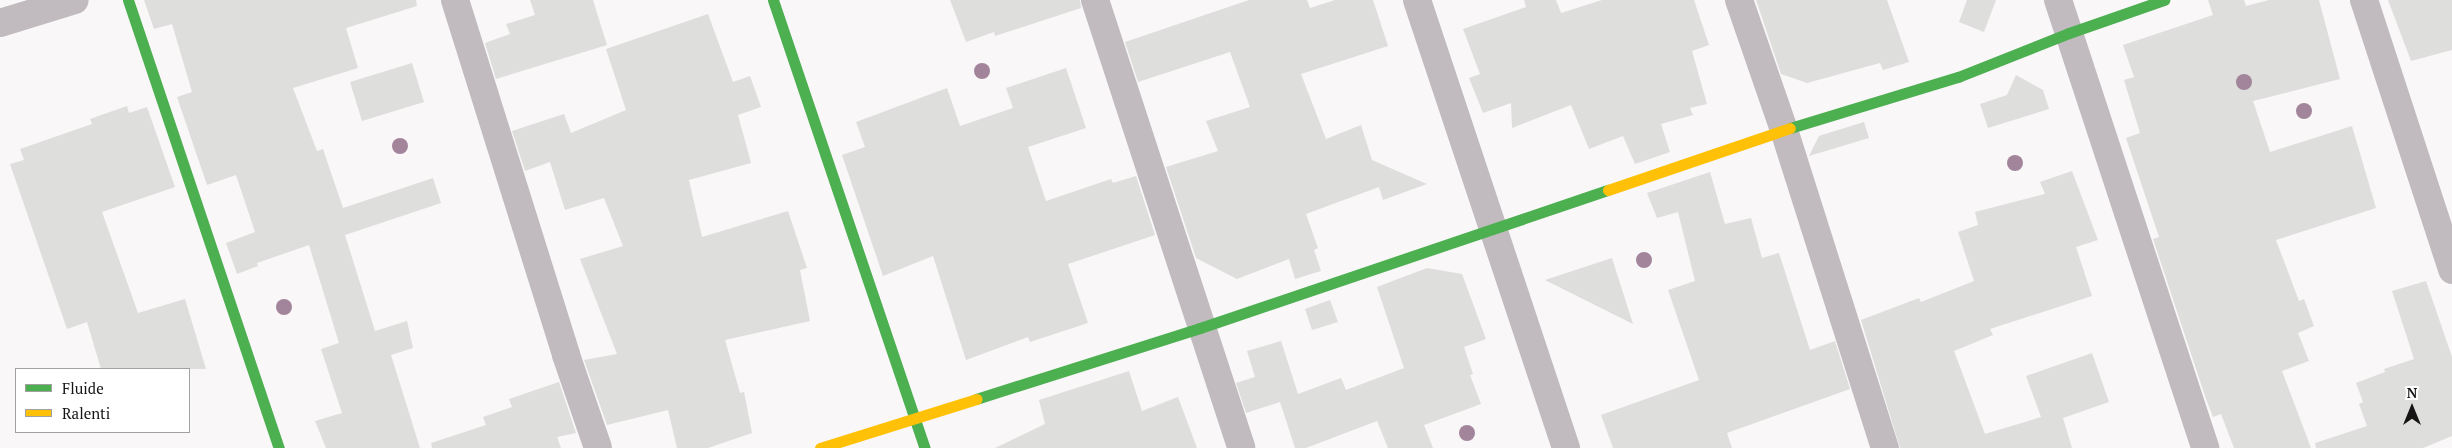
<!DOCTYPE html>
<html>
<head>
<meta charset="utf-8">
<style>
  body { margin:0 }
  #map { position:relative; width:2452px; height:448px; overflow:hidden; background:#f9f7f8; font-family:"PT Serif",serif }
  div>[style] { position:absolute }
  .building>* { inset:0; background:#dededd }
  .street>* { height:28px; margin:-14px; padding:0 14px; transform-origin:14px; border-radius:14px; background:#c1bbbf }
  .fast>* { height:11px; margin:-5.5px; padding:0 5.5px; transform-origin:5.5px; border-radius:5.5px; background:#4caf50 }
  .slow>* { height:11px; margin:-5.5px; padding:0 5.5px; transform-origin:5.5px; border-radius:5.5px; background:#ffc107 }
  .trees>* { width:16px; height:16px; margin:-8px; border-radius:50%; background:#a2859b }
  span { translate:-50% -50%; white-space:nowrap; text-align:center; line-height:1.15; -webkit-text-stroke:5px #fff; paint-order:stroke }
  .legend { position:absolute; left:15px; top:368px; width:175px; height:65px; box-sizing:border-box; background:#fff; border:1px solid #a2a1a1; margin:0; padding:6px 9px; list-style:none; font-size:15px; color:#161415 }
  .legend li { display:flex; align-items:center; gap:10px; height:25px }
  .legend b { width:25px; border:1px solid #a2a1a1 }
  .north { position:absolute; left:2387px; top:383px; width:50px; height:50px; -webkit-text-stroke:4px #fff; paint-order:stroke; rotate:0deg; font-size:14px; font-weight:700; line-height:20px; text-align:center; color:#161415 }
  .north::after { content:''; display:block; margin:auto; width:18px; height:22px; background:#161415; clip-path:polygon(50% 0,100% 100%,50% 72%,0 100%) }
</style>
</head>
<body>
<div id="map">
  <div class="building">
    <i style="clip-path:polygon(144px 0,416px 0,417px 6px,346px 28px,358px 68px,293px 88px,317px 151px,323px 149px,343px 208px,433px 178px,441px 203px,345px 235px,375px 331px,407px 321px,413px 348px,391px 355px,420px 448px,326px 448px,315px 421px,342px 413px,321px 349px,339px 343px,309px 245px,257px 263px,258px 266px,237px 274px,226px 243px,255px 232px,236px 175px,207px 185px,177px 97px,192px 92px,172px 24px,154px 29px)"></i>
    <i style="clip-path:polygon(530px 0,593px 0,607px 45px,496px 79px,485px 43px,510px 34px,506px 24px,535px 15px)"></i>
    <i style="clip-path:polygon(950px 0,1080px 0,1081px 8px,995px 36px,994px 32px,966px 42px)"></i>
    <i style="clip-path:polygon(1249px 0,1307px 0,1310px 8px,1335px 0,1373px 0,1388px 46px,1301px 74px,1326px 139px,1361px 125px,1372px 160px,1427px 184px,1383px 200px,1379px 187px,1306px 214px,1318px 248px,1314px 250px,1321px 271px,1295px 279px,1289px 259px,1237px 279px,1196px 258px,1166px 167px,1218px 151px,1206px 121px,1250px 107px,1230px 52px,1138px 82px,1125px 42px)"></i>
    <i style="clip-path:polygon(1524px 0,1556px 0,1561px 13px,1602px 0,1694px 0,1709px 45px,1692px 51px,1707px 104px,1690px 108px,1693px 115px,1661px 124px,1670px 152px,1635px 164px,1623px 136px,1589px 149px,1571px 105px,1512px 128px,1511px 103px,1483px 113px,1469px 78px,1480px 74px,1463px 29px,1526px 7px)"></i>
    <i style="clip-path:polygon(1756px 0,1887px 0,1909px 62px,1883px 70px,1880px 63px,1807px 83px,1781px 74px)"></i>
    <i style="clip-path:polygon(1967px 0,1996px 0,1984px 32px,1959px 22px)"></i>
    <i style="clip-path:polygon(2208px 0,2244px 0,2246px 6px,2269px 0,2319px 0,2340px 79px,2253px 101px,2270px 152px,2352px 126px,2376px 208px,2276px 240px,2299px 301px,2304px 299px,2314px 326px,2298px 333px,2309px 361px,2282px 371px,2311px 448px,2234px 448px,2221px 414px,2213px 417px,2206px 399px,2153px 239px,2159px 237px,2126px 138px,2140px 133px,2124px 80px,2134px 77px,2123px 45px,2213px 15px)"></i>
    <i style="clip-path:polygon(2388px 0,2452px 0,2452px 50px,2411px 61px)"></i>
    <i style="clip-path:polygon(708px 14px,733px 82px,750px 76px,761px 107px,738px 115px,751px 163px,689px 180px,702px 237px,788px 211px,807px 268px,800px 270px,810px 321px,725px 340px,740px 393px,744px 392px,752px 433px,708px 448px,677px 448px,668px 410px,607px 425px,584px 360px,617px 354px,580px 259px,623px 246px,604px 198px,565px 210px,550px 162px,525px 171px,512px 131px,564px 114px,571px 133px,626px 110px,606px 49px)"></i>
    <i style="clip-path:polygon(412px 63px,424px 102px,362px 121px,350px 82px)"></i>
    <i style="clip-path:polygon(1066px 68px,1086px 128px,1028px 147px,1046px 201px,1111px 179px,1113px 183px,1136px 176px,1155px 235px,1068px 264px,1088px 323px,1030px 342px,1028px 337px,966px 360px,933px 256px,883px 276px,842px 155px,865px 147px,856px 122px,947px 88px,960px 126px,1013px 108px,1006px 88px)"></i>
    <i style="clip-path:polygon(2016px 75px,2043px 90px,2049px 109px,1988px 128px,1980px 104px,2007px 95px)"></i>
    <i style="clip-path:polygon(127px 106px,129px 113px,147px 107px,175px 187px,102px 212px,138px 313px,185px 299px,206px 369px,101px 369px,87px 322px,67px 329px,10px 164px,24px 160px,20px 149px,92px 124px,90px 119px)"></i>
    <i style="clip-path:polygon(1864px 122px,1869px 138px,1809px 156px,1819px 136px)"></i>
    <i style="clip-path:polygon(2072px 171px,2098px 240px,2076px 247px,2092px 296px,1990px 329px,1993px 335px,1954px 351px,1985px 434px,2041px 417px,2026px 376px,2092px 353px,2109px 402px,2063px 418px,2072px 448px,1900px 448px,1861px 320px,1919px 298px,1921px 302px,1974px 281px,1958px 232px,1978px 225px,1975px 212px,2045px 194px,2040px 182px)"></i>
    <i style="clip-path:polygon(1710px 172px,1725px 224px,1751px 218px,1762px 258px,1779px 253px,1810px 350px,1835px 341px,1850px 389px,1727px 433px,1732px 448px,1613px 448px,1601px 415px,1699px 380px,1668px 290px,1695px 281px,1678px 212px,1657px 218px,1647px 193px)"></i>
    <i style="clip-path:polygon(1612px 258px,1633px 324px,1545px 280px)"></i>
    <i style="clip-path:polygon(1427px 268px,1462px 274px,1486px 339px,1464px 347px,1473px 374px,1470px 375px,1481px 404px,1424px 425px,1433px 448px,1388px 448px,1377px 421px,1306px 448px,1295px 448px,1280px 402px,1246px 413px,1236px 383px,1255px 377px,1247px 351px,1281px 341px,1298px 394px,1341px 378px,1346px 390px,1404px 368px,1377px 287px)"></i>
    <i style="clip-path:polygon(2426px 281px,2452px 357px,2452px 436px,2423px 448px,2316px 448px,2315px 443px,2367px 426px,2359px 404px,2363px 402px,2356px 383px,2385px 372px,2384px 369px,2414px 359px,2392px 291px)"></i>
    <i style="clip-path:polygon(1330px 300px,1338px 322px,1312px 330px,1305px 309px)"></i>
    <i style="clip-path:polygon(1129px 371px,1142px 411px,1178px 397px,1197px 448px,995px 448px,1045px 424px,1039px 400px)"></i>
    <i style="clip-path:polygon(559px 382px,576px 433px,557px 437px,561px 448px,432px 448px,431px 443px,486px 425px,483px 417px,512px 407px,509px 399px)"></i>
  </div>
  <div class="street">
    <i style="left:455px;top:0;width:372px;rotate:72.6deg"></i>
    <i style="left:566px;top:355px;width:98px;rotate:71deg"></i>
    <i style="left:1095px;top:0;width:471px;rotate:71.9deg"></i>
    <i style="left:1417px;top:0;width:472px;rotate:71.6deg"></i>
    <i style="left:1739px;top:0;width:138px;rotate:70.9deg"></i>
    <i style="left:1784px;top:130px;width:334px;rotate:72.4deg"></i>
    <i style="left:2058px;top:0;width:472px;rotate:71.8deg"></i>
    <i style="left:2364px;top:0;width:284px;rotate:71.9deg"></i>
    <i style="left:0;top:23px;width:78px;rotate:-17deg"></i>
  </div>
  <div class="fast">
    <i style="left:128px;top:0;width:473px;rotate:71.4deg"></i>
    <i style="left:773px;top:0;width:473px;rotate:71.3deg"></i>
    <i style="left:1790px;top:128px;width:176px;rotate:-16.9deg"></i>
    <i style="left:1958px;top:77px;width:119px;rotate:-21.6deg"></i>
    <i style="left:2069px;top:33px;width:101px;rotate:-19.2deg"></i>
    <i style="left:976px;top:399px;width:235px;rotate:-17.6deg"></i>
    <i style="left:1200px;top:328px;width:431px;rotate:-18.7deg"></i>
  </div>
  <div class="slow">
    <i style="left:1608px;top:190px;width:192px;rotate:-18.8deg"></i>
    <i style="left:820px;top:448px;width:164px;rotate:-17.4deg"></i>
  </div>
  <div class="trees">
    <i style="left:982px;top:71px"></i>
    <i style="left:2244px;top:82px"></i>
    <i style="left:2304px;top:111px"></i>
    <i style="left:400px;top:146px"></i>
    <i style="left:2015px;top:163px"></i>
    <i style="left:1644px;top:260px"></i>
    <i style="left:284px;top:307px"></i>
    <i style="left:1467px;top:433px"></i>
  </div>
  <ul class="legend">
  <li><b style="height:6px;background:#4caf50"></b>Fluide</li>
  <li><b style="height:6px;background:#ffc107"></b>Ralenti</li>
  </ul>
  <div class="north">N</div>
</div>
</body>
</html>
